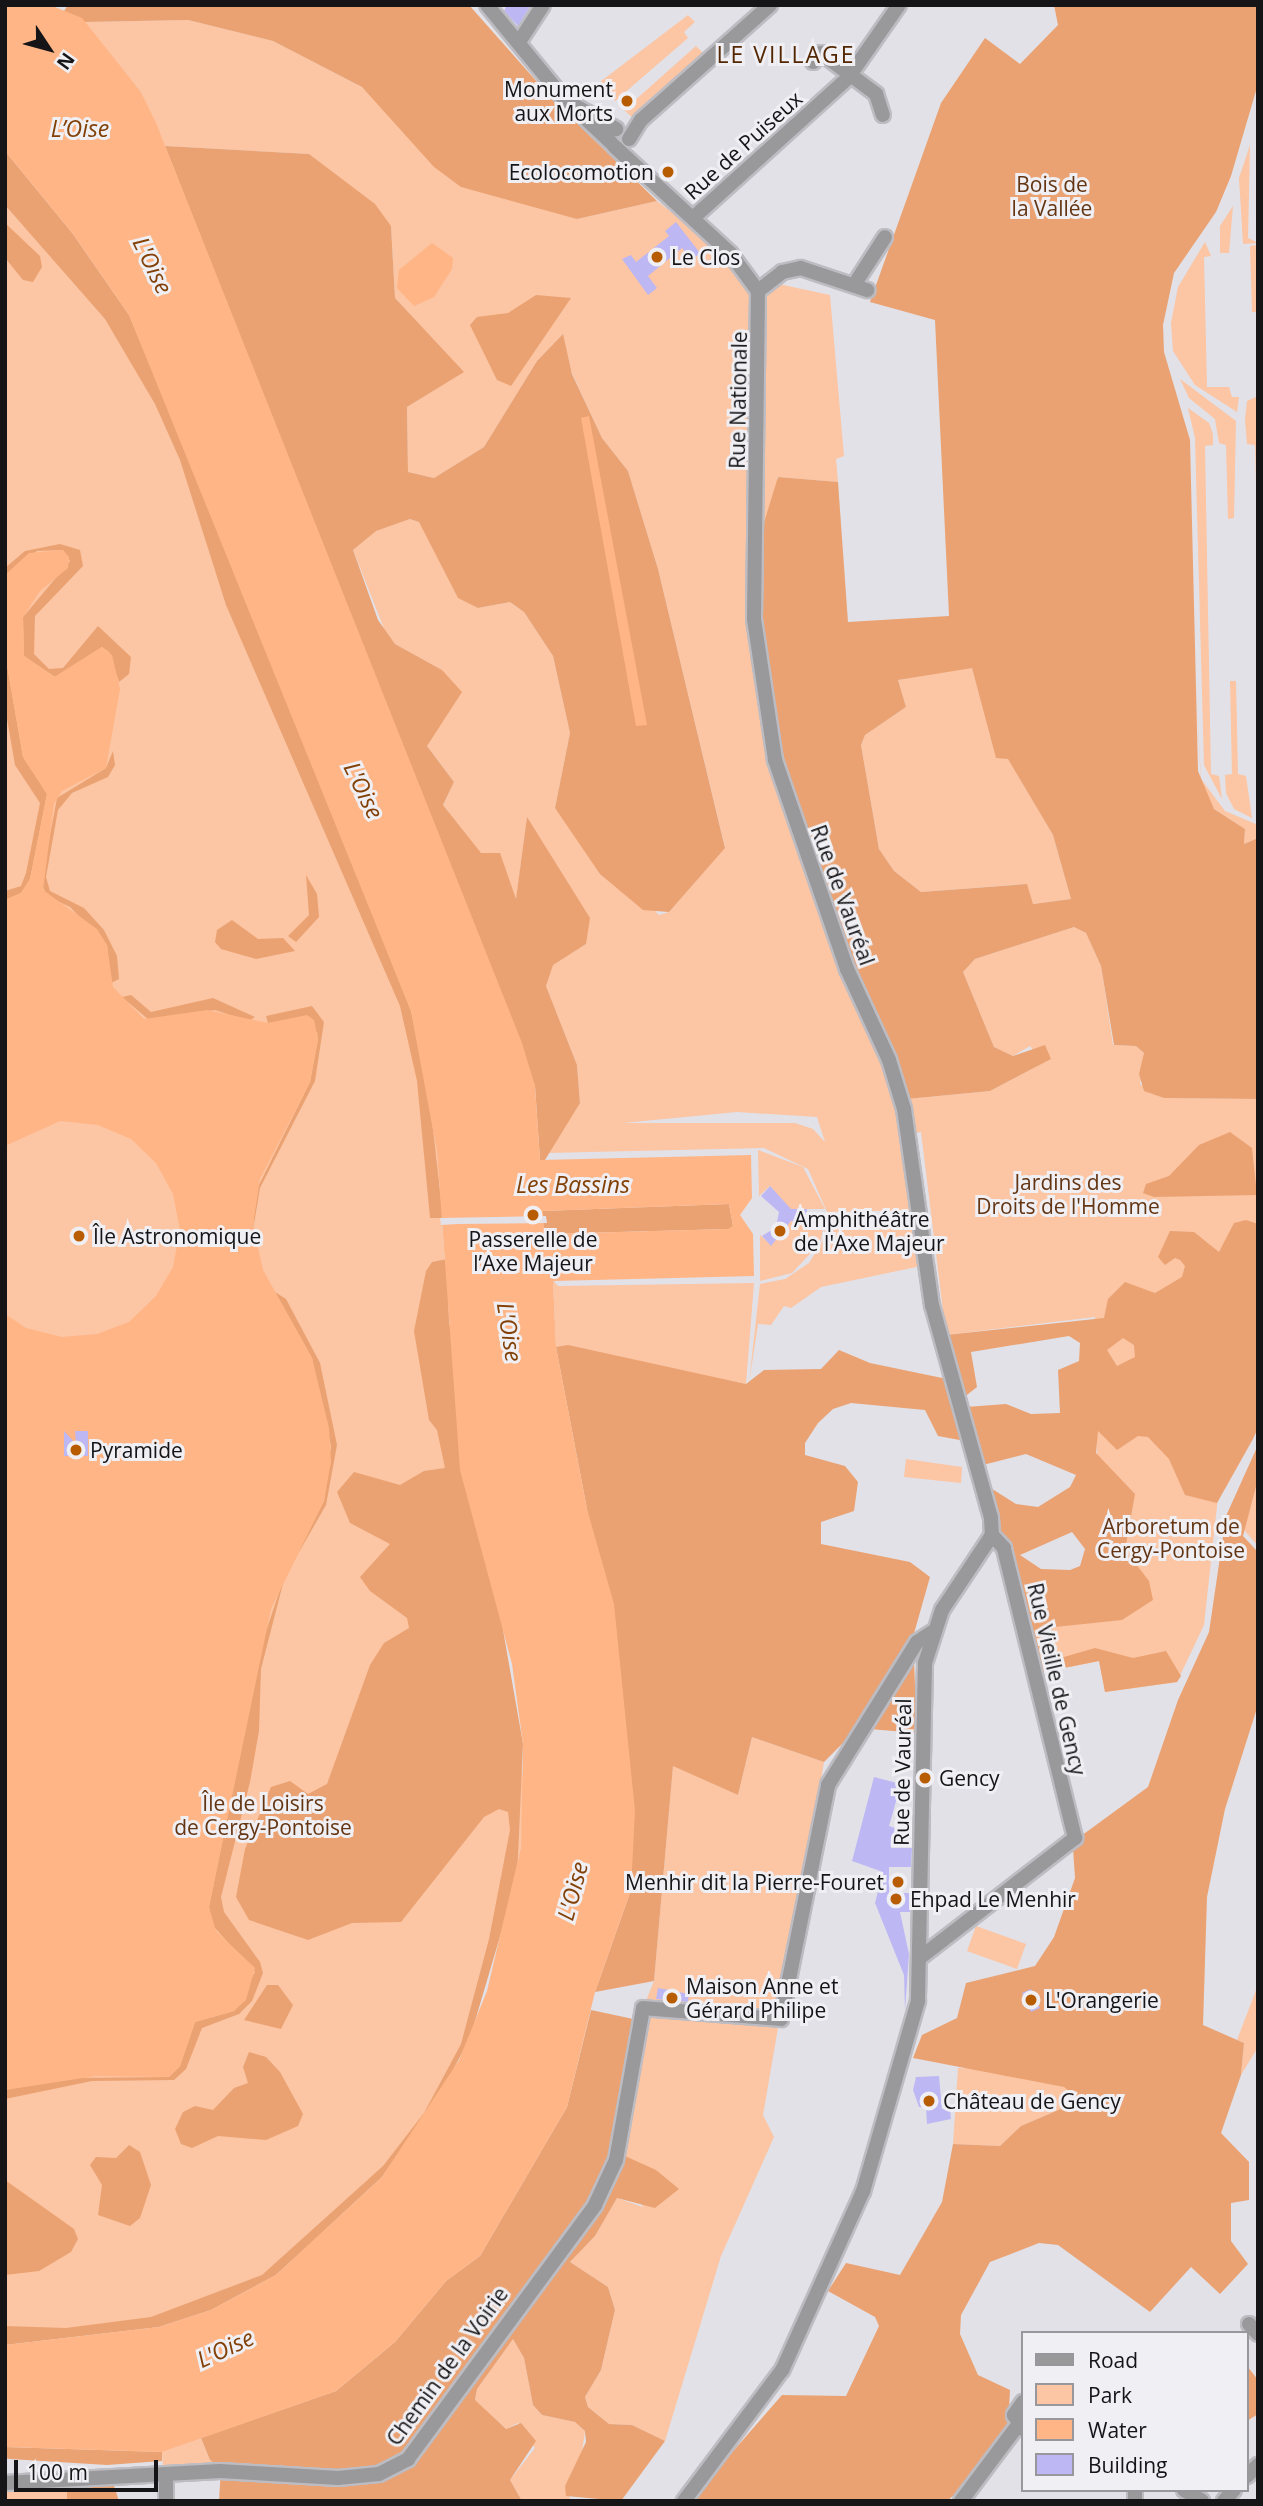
<!DOCTYPE html>
<html>
<head>
<meta charset="utf-8">
<style>
  body { margin:0 }
  #map { position:relative; width:1263px; height:2506px; overflow:hidden; background:#e2e1e7; font-family:"Open Sans",sans-serif }
  div>[style] { position:absolute }
  .green>* { inset:0; background:#fcc5a3 }
  .forest>* { inset:0; background:#eaa272 }
  .water>* { inset:0; background:#ffb585 }
  .pier>* { inset:0; background:#e2e1e7 }
  .building>* { inset:0; background:#bdb8f4 }
  .roads { filter:drop-shadow(2px 0 #bdbcc2) drop-shadow(-2px 0 #bdbcc2) drop-shadow(0 2px #bdbcc2) drop-shadow(0 -2px #bdbcc2) }
  .minor>* { height:14px; margin:-7px; padding:0 7px; transform-origin:7px; border-radius:7px; background:#99999b }
  .dots>* { width:19px; height:19px; translate:-50% -50%; box-sizing:border-box; border:4px solid #efeff4; border-radius:50% }
  span { translate:-50% -50%; white-space:nowrap; text-align:center; line-height:1.15; -webkit-text-stroke:6px #efeff4; paint-order:stroke }
  .poi-label { font-size:21px; color:#151517 }
  .right { translate:-100% -50%; text-align:right }
  .left { translate:0 -50%; text-align:left }
  .street-label { font-size:21px; color:#151517 }
  .park-label { font-size:21px; color:#643512 }
  .neighbourhood-label { font-size:23px; color:#542703; letter-spacing:2px }
  .water-label { font-size:23px; color:#824006; font-style:italic }
  .frame { position:absolute; inset:0; border:7px solid #151517; pointer-events:none }
  .legend { position:absolute; left:1021px; top:2331px; width:228px; height:161px; box-sizing:border-box; background:#efeff4; border:2px solid #98989c; margin:0; padding:9px 12px; list-style:none; font-size:21px; color:#151517 }
  .legend li { display:flex; align-items:center; gap:14px; height:35px }
  .legend b { width:35px; border:2px solid #98989c }
  .north { position:absolute; left:14px; top:14px; width:70px; height:70px; -webkit-text-stroke:5px #efeff4; paint-order:stroke; rotate:126deg; font-size:19px; font-weight:700; line-height:28px; text-align:center; color:#151517 }
  .north::after { content:''; display:block; margin:auto; width:24px; height:32px; background:#151517; clip-path:polygon(50% 0,100% 100%,50% 72%,0 100%) }
  .scale { position:absolute; left:14px; top:2460px; width:144px; height:32px; box-sizing:border-box; border:4px solid #151517; border-top:0; padding-left:9px; font-size:21px; line-height:24px; white-space:nowrap; color:#151517; -webkit-text-stroke:5px #efeff4; paint-order:stroke }
</style>
</head>
<body>
<div id="map">
  <div class="green">
    <i style="clip-path:polygon(688px 15px,695px 22px,684px 32px,688px 38px,615px 101px,600px 82px)"></i>
    <i style="clip-path:polygon(evenodd,188px 20px,273px 41px,362px 87px,386px 111px,577px 219px,657px 201px,760px 280px,830px 295px,844px 456px,836px 459px,838px 482px,777px 477px,842px 932px,907px 1099px,990px 1091px,1043px 1063px,1030px 1046px,1013px 1056px,994px 1047px,963px 972px,975px 959px,1074px 927px,1086px 933px,1101px 966px,1113px 1045px,1136px 1046px,1144px 1053px,1140px 1084px,1164px 1098px,1258px 1099px,1258px 1428px,1218px 1497px,1204px 1625px,1177px 1682px,1105px 1692px,1099px 1661px,1039px 1673px,1029px 1624px,1099px 1605px,1095px 1317px,946px 1335px,921px 1132px,899px 1136px,915px 1210px,827px 1212px,808px 1169px,764px 1148px,546px 1153px,580px 1103px,577px 1065px,546px 986px,552px 965px,586px 944px,527px 818px,516px 901px,443px 805px,454px 782px,427px 746px,442px 670px,395px 644px,385px 631px,353px 550px,375px 531px,410px 519px,419px 522px,478px 608px,510px 602px,524px 612px,553px 656px,570px 733px,555px 808px,659px 915px,669px 912px,725px 847px,658px 569px,628px 471px,602px 438px,572px 373px,562px 335px,537px 361px,484px 447px,434px 478px,408px 472px,407px 407px,463px 372px,395px 298px,391px 226px,309px 154px,165px 146px,141px 92px,84px 22px,188px 20px,737px 1112px,817px 1117px,825px 1142px,813px 1129px,795px 1123px,623px 1123px,737px 1112px)"></i>
    <i style="clip-path:polygon(696px 46px,705px 55px,633px 118px,624px 110px)"></i>
    <i style="clip-path:polygon(1250px 145px,1248px 238px,1258px 243px,1243px 244px,1239px 178px)"></i>
    <i style="clip-path:polygon(5px 151px,129px 315px,411px 1011px,437px 1152px,449px 1322px,524px 1786px,521px 1847px,470px 2038px,412px 2137px,309px 2247px,211px 2310px,5px 2345px)"></i>
    <i style="clip-path:polygon(1233px 206px,1229px 253px,1220px 253px,1220px 226px)"></i>
    <i style="clip-path:polygon(1205px 242px,1211px 256px,1204px 257px,1207px 387px,1229px 387px,1232px 397px,1239px 397px,1237px 412px,1195px 385px,1173px 351px,1171px 323px,1178px 287px)"></i>
    <i style="clip-path:polygon(1258px 245px,1258px 312px,1252px 312px,1250px 246px)"></i>
    <i style="clip-path:polygon(1180px 379px,1236px 421px,1234px 518px,1228px 519px,1226px 445px,1219px 443px,1215px 419px,1189px 398px)"></i>
    <i style="clip-path:polygon(1258px 396px,1258px 518px,1257px 518px,1255px 445px,1247px 444px,1245px 419px,1247px 401px)"></i>
    <i style="clip-path:polygon(1188px 408px,1209px 423px,1213px 434px,1213px 445px,1205px 446px,1211px 774px,1219px 776px,1222px 799px,1204px 765px,1195px 438px)"></i>
    <i style="clip-path:polygon(1195px 665px,1201px 779px,1225px 811px,1258px 825px,1258px 838px,1244px 844px,1245px 829px,1214px 809px,1201px 785px)"></i>
    <i style="clip-path:polygon(972px 667px,996px 757px,1008px 758px,1053px 835px,1071px 899px,1032px 904px,1026px 884px,921px 892px,894px 871px,879px 849px,861px 745px,865px 735px,906px 707px,898px 680px)"></i>
    <i style="clip-path:polygon(1230px 681px,1236px 681px,1238px 774px,1246px 776px,1252px 818px,1234px 809px,1226px 793px,1225px 775px,1232px 774px)"></i>
    <i style="clip-path:polygon(758px 1150px,803px 1167px,825px 1209px,790px 1209px,770px 1186px,759px 1196px)"></i>
    <i style="clip-path:polygon(915px 1216px,912px 1232px,918px 1236px,921px 1266px,821px 1287px,791px 1308px,784px 1306px,771px 1325px,758px 1324px,749px 1383px,760px 1284px,785px 1279px,809px 1263px,822px 1242px,828px 1217px)"></i>
    <i style="clip-path:polygon(791px 1221px,825px 1221px,820px 1243px,792px 1273px,760px 1281px,760px 1235px,771px 1245px)"></i>
    <i style="clip-path:polygon(553px 1280px,558px 1286px,754px 1283px,746px 1384px,556px 1347px)"></i>
    <i style="clip-path:polygon(906px 1459px,962px 1467px,961px 1483px,904px 1477px)"></i>
    <i style="clip-path:polygon(1258px 1479px,1258px 1546px,1244px 1530px)"></i>
    <i style="clip-path:polygon(752px 1737px,824px 1762px,763px 2115px,774px 2137px,721px 2256px,665px 2441px,632px 2425px,609px 2424px,588px 2407px,585px 2397px,601px 2370px,615px 2310px,608px 2287px,570px 2262px,595px 2236px,617px 2198px,643px 2207px,614px 2151px,638px 2020px,654px 1981px,673px 1765px,738px 1795px)"></i>
    <i style="clip-path:polygon(976px 1926px,1026px 1944px,1017px 1969px,967px 1951px)"></i>
    <i style="clip-path:polygon(1258px 1985px,1258px 2047px,1241px 2075px,1244px 2043px,1237px 2040px)"></i>
    <i style="clip-path:polygon(958px 2068px,994px 2069px,1064px 2087px,1073px 2094px,1070px 2105px,1021px 2126px,1000px 2146px,953px 2144px)"></i>
    <i style="clip-path:polygon(513px 2339px,524px 2358px,533px 2405px,542px 2415px,575px 2422px,585px 2431px,581px 2458px,565px 2486px,571px 2501px,522px 2501px,510px 2480px,535px 2448px,518px 2423px,506px 2429px,475px 2401px,477px 2389px)"></i>
    <i style="clip-path:polygon(201px 2438px,210px 2460px,221px 2468px,5px 2480px,5px 2474px,163px 2468px,162px 2452px)"></i>
    <i style="clip-path:polygon(67px 2486px,67px 2501px,5px 2501px,5px 2488px)"></i>
  </div>
  <div class="forest">
    <i style="clip-path:polygon(68px 5px,469px 5px,553px 100px,657px 201px,577px 219px,461px 187px,434px 167px,362px 87px,273px 41px,188px 20px,84px 22px,64px 11px)"></i>
    <i style="clip-path:polygon(evenodd,1054px 5px,1258px 5px,1258px 84px,1231px 176px,1216px 212px,1174px 273px,1163px 325px,1164px 352px,1190px 440px,1198px 771px,1214px 809px,1245px 829px,1244px 844px,1258px 838px,1258px 1099px,1164px 1098px,1144px 1091px,1139px 1074px,1144px 1053px,1136px 1046px,1114px 1045px,1101px 966px,1086px 933px,1074px 927px,975px 959px,963px 972px,994px 1047px,1013px 1056px,1045px 1045px,1051px 1059px,990px 1091px,907px 1099px,806px 837px,785px 767px,762px 622px,762px 529px,778px 477px,838px 482px,848px 622px,949px 616px,935px 320px,870px 302px,941px 103px,985px 38px,1020px 64px,1058px 25px,1054px 5px,972px 668px,996px 758px,1008px 759px,1053px 835px,1071px 899px,1033px 904px,1027px 884px,921px 892px,894px 871px,879px 849px,861px 745px,865px 735px,906px 707px,898px 680px,972px 668px)"></i>
    <i style="clip-path:polygon(165px 146px,309px 154px,375px 204px,391px 226px,395px 298px,464px 372px,407px 407px,408px 472px,434px 478px,484px 447px,537px 361px,563px 334px,572px 374px,602px 438px,628px 471px,658px 569px,725px 848px,669px 912px,643px 910px,600px 874px,555px 808px,570px 733px,553px 656px,524px 612px,510px 602px,478px 608px,458px 598px,419px 522px,410px 519px,376px 531px,353px 550px,378px 620px,395px 644px,442px 670px,462px 692px,427px 746px,454px 782px,443px 805px,481px 853px,500px 853px,516px 899px,527px 817px,590px 918px,586px 944px,553px 965px,546px 986px,577px 1065px,580px 1103px,545px 1160px,540px 1160px,535px 1086px)"></i>
    <i style="clip-path:polygon(5px 151px,73px 234px,129px 315px,246px 596px,411px 1011px,430px 1102px,443px 1218px,430px 1218px,417px 1081px,400px 1006px,226px 605px,180px 460px,155px 404px,105px 319px,5px 205px)"></i>
    <i style="clip-path:polygon(5px 223px,40px 256px,42px 267px,33px 282px,23px 280px,6px 259px)"></i>
    <i style="clip-path:polygon(536px 295px,571px 298px,511px 386px,497px 380px,470px 325px,477px 317px,508px 313px)"></i>
    <i style="clip-path:polygon(60px 544px,80px 550px,83px 566px,35px 616px,34px 654px,49px 669px,63px 668px,98px 626px,131px 657px,129px 674px,119px 682px,109px 652px,102px 647px,55px 677px,24px 656px,23px 617px,70px 561px,63px 550px,37px 551px,5px 575px,5px 568px,25px 551px)"></i>
    <i style="clip-path:polygon(5px 654px,23px 757px,47px 794px,30px 879px,21px 893px,5px 900px,5px 891px,21px 886px,26px 873px,40px 803px,15px 765px,5px 707px)"></i>
    <i style="clip-path:polygon(113px 751px,115px 765px,108px 777px,72px 793px,58px 810px,46px 877px,50px 891px,84px 908px,104px 930px,117px 956px,119px 979px,111px 983px,107px 945px,70px 907px,47px 896px,41px 883px,57px 798px,106px 768px)"></i>
    <i style="clip-path:polygon(306px 875px,317px 894px,319px 917px,296px 942px,288px 936px,309px 915px)"></i>
    <i style="clip-path:polygon(232px 920px,258px 939px,283px 938px,295px 951px,256px 959px,221px 949px,215px 942px,217px 930px)"></i>
    <i style="clip-path:polygon(131px 995px,151px 1012px,213px 998px,255px 1017px,249px 1021px,215px 1010px,149px 1020px,122px 997px)"></i>
    <i style="clip-path:polygon(312px 1006px,324px 1022px,315px 1081px,260px 1188px,253px 1230px,256px 1191px,310px 1082px,318px 1039px,317px 1032px,285px 1021px,268px 1023px,266px 1016px)"></i>
    <i style="clip-path:polygon(1230px 1132px,1252px 1148px,1257px 1195px,1154px 1197px,1143px 1193px,1146px 1184px,1169px 1176px,1199px 1145px)"></i>
    <i style="clip-path:polygon(729px 1204px,733px 1226px,729px 1229px,544px 1234px,542px 1211px)"></i>
    <i style="clip-path:polygon(evenodd,1246px 1220px,1258px 1224px,1258px 1428px,1253px 1439px,1217px 1503px,1185px 1495px,1169px 1459px,1148px 1437px,1138px 1436px,1117px 1450px,1098px 1431px,1096px 1453px,1135px 1494px,1125px 1550px,1149px 1581px,1153px 1600px,1122px 1620px,1055px 1627px,1042px 1640px,1047px 1651px,1064px 1657px,1095px 1648px,1133px 1658px,1166px 1651px,1181px 1676px,1177px 1682px,1105px 1692px,1099px 1661px,1039px 1673px,989px 1487px,1016px 1504px,1038px 1507px,1070px 1487px,1076px 1475px,1026px 1454px,983px 1465px,966px 1407px,1006px 1404px,1031px 1414px,1060px 1413px,1058px 1370px,1079px 1361px,1080px 1343px,1069px 1336px,971px 1352px,977px 1387px,963px 1398px,946px 1335px,1104px 1318px,1108px 1299px,1125px 1282px,1155px 1293px,1182px 1277px,1185px 1266px,1180px 1260px,1175px 1258px,1165px 1265px,1158px 1257px,1170px 1231px,1194px 1232px,1219px 1252px,1234px 1223px,1246px 1220px,1123px 1338px,1134px 1345px,1135px 1357px,1117px 1366px,1107px 1350px,1123px 1338px,1246px 1220px,1072px 1532px,1085px 1549px,1080px 1566px,1070px 1570px,1041px 1569px,1020px 1555px,1072px 1532px)"></i>
    <i style="clip-path:polygon(447px 1259px,449px 1322px,523px 1744px,517px 1879px,470px 2038px,445px 2085px,382px 2177px,276px 2275px,211px 2310px,159px 2327px,5px 2345px,5px 2326px,66px 2328px,151px 2317px,262px 2275px,383px 2166px,424px 2113px,461px 2044px,489px 1939px,510px 1830px,508px 1812px,499px 1809px,484px 1817px,401px 1922px,352px 1923px,308px 1940px,249px 1920px,236px 1897px,245px 1849px,271px 1787px,290px 1781px,308px 1794px,327px 1784px,370px 1665px,384px 1643px,409px 1628px,407px 1618px,370px 1591px,360px 1577px,390px 1544px,350px 1523px,337px 1492px,354px 1472px,400px 1485px,424px 1471px,445px 1468px,437px 1430px,429px 1420px,414px 1331px,426px 1271px,432px 1262px)"></i>
    <i style="clip-path:polygon(275px 1292px,286px 1299px,320px 1363px,337px 1445px,326px 1505px,291px 1566px,324px 1501px,331px 1446px,312px 1358px)"></i>
    <i style="clip-path:polygon(568px 1345px,746px 1384px,764px 1370px,821px 1369px,839px 1350px,870px 1363px,947px 1379px,965px 1441px,938px 1436px,925px 1410px,851px 1403px,833px 1409px,818px 1423px,805px 1443px,805px 1455px,845px 1466px,858px 1482px,854px 1511px,821px 1522px,821px 1544px,910px 1562px,930px 1577px,913px 1637px,917px 1733px,858px 1728px,824px 1762px,752px 1737px,738px 1795px,673px 1766px,654px 1981px,595px 1992px,631px 1890px,587px 1509px,556px 1347px)"></i>
    <i style="clip-path:polygon(1258px 1445px,1258px 1479px,1243px 1536px,1258px 1552px,1258px 1705px,1225px 1809px,1207px 1897px,1203px 2025px,1244px 2043px,1241px 2075px,1221px 2133px,1249px 2162px,1249px 2200px,1231px 2203px,1231px 2241px,1248px 2264px,1220px 2294px,1191px 2267px,1150px 2312px,1058px 2245px,1039px 2243px,990px 2262px,961px 2315px,960px 2334px,978px 2375px,1010px 2390px,1008px 2428px,968px 2483px,947px 2501px,699px 2501px,694px 2496px,782px 2395px,846px 2396px,879px 2326px,875px 2317px,828px 2291px,846px 2263px,900px 2275px,942px 2202px,953px 2144px,1000px 2146px,1021px 2126px,1070px 2105px,1072px 2094px,1064px 2087px,913px 2058px,922px 2035px,957px 2018px,966px 1983px,1035px 1966px,1054px 1937px,1075px 1878px,1073px 1849px,1081px 1836px,1148px 1787px,1178px 1700px,1209px 1632px,1226px 1516px)"></i>
    <i style="clip-path:polygon(286px 1572px,261px 1669px,259px 1731px,250px 1782px,221px 1897px,224px 1912px,260px 1962px,263px 1973px,252px 2001px,239px 2014px,202px 2028px,186px 2069px,174px 2080px,92px 2081px,5px 2099px,5px 2090px,72px 2078px,169px 2077px,180px 2066px,195px 2022px,234px 2011px,255px 1972px,213px 1926px,209px 1907px,264px 1637px)"></i>
    <i style="clip-path:polygon(267px 1985px,278px 1985px,293px 2005px,281px 2029px,244px 2020px)"></i>
    <i style="clip-path:polygon(591px 2010px,638px 2020px,614px 2151px,656px 2170px,679px 2189px,655px 2208px,617px 2198px,595px 2236px,570px 2262px,608px 2287px,615px 2310px,601px 2370px,585px 2397px,588px 2407px,609px 2424px,632px 2425px,665px 2441px,621px 2501px,566px 2496px,565px 2486px,586px 2442px,585px 2431px,575px 2422px,542px 2415px,533px 2405px,524px 2358px,513px 2339px,477px 2389px,475px 2400px,506px 2429px,521px 2423px,536px 2441px,510px 2480px,522px 2501px,219px 2501px,221px 2468px,210px 2460px,201px 2438px,336px 2391px,395px 2342px,446px 2281px,480px 2256px,567px 2107px)"></i>
    <i style="clip-path:polygon(249px 2052px,266px 2057px,280px 2072px,303px 2114px,298px 2126px,266px 2140px,218px 2136px,192px 2148px,181px 2144px,175px 2129px,183px 2112px,195px 2106px,213px 2110px,234px 2088px,248px 2083px,243px 2067px)"></i>
    <i style="clip-path:polygon(129px 2145px,140px 2152px,151px 2185px,140px 2218px,130px 2226px,98px 2215px,102px 2185px,90px 2165px,96px 2157px,116px 2158px)"></i>
    <i style="clip-path:polygon(5px 2180px,74px 2229px,78px 2239px,71px 2252px,39px 2271px,5px 2275px)"></i>
    <i style="clip-path:polygon(1247px 2366px,1258px 2380px,1258px 2414px,1247px 2421px)"></i>
    <i style="clip-path:polygon(5px 2447px,162px 2452px,162px 2461px,107px 2465px,10px 2459px,5px 2458px)"></i>
    <i style="clip-path:polygon(67px 2486px,114px 2486px,119px 2501px,67px 2501px)"></i>
  </div>
  <div class="water">
    <i style="clip-path:polygon(evenodd,5px 5px,50px 5px,82px 18px,141px 92px,156px 123px,522px 1043px,535px 1086px,540px 1160px,751px 1155px,752px 1198px,740px 1215px,753px 1234px,754px 1276px,553px 1281px,556px 1347px,587px 1509px,614px 1604px,635px 1811px,631px 1890px,595px 1992px,567px 2107px,480px 2256px,446px 2281px,395px 2342px,336px 2391px,162px 2452px,5px 2447px,5px 2345px,159px 2327px,211px 2310px,276px 2275px,382px 2177px,459px 2060px,487px 1991px,521px 1847px,523px 1744px,512px 1664px,460px 1470px,437px 1152px,411px 1011px,129px 315px,73px 234px,5px 151px,5px 5px,729px 1204px,733px 1226px,728px 1229px,544px 1234px,543px 1211px,729px 1204px)"></i>
    <i style="clip-path:polygon(432px 243px,453px 258px,452px 269px,434px 297px,414px 306px,397px 288px,399px 270px)"></i>
    <i style="clip-path:polygon(589px 416px,647px 725px,636px 726px,581px 418px)"></i>
    <i style="clip-path:polygon(63px 550px,69px 557px,68px 568px,40px 591px,23px 617px,24px 656px,54px 677px,102px 647px,112px 655px,120px 689px,106px 768px,62px 791px,54px 804px,43px 890px,97px 929px,107px 945px,113px 987px,144px 1019px,207px 1010px,268px 1023px,307px 1015px,314px 1020px,318px 1039px,310px 1082px,260px 1179px,253px 1225px,263px 1270px,312px 1358px,329px 1428px,331px 1462px,324px 1501px,271px 1609px,209px 1907px,216px 1931px,255px 1968px,246px 2000px,234px 2011px,195px 2022px,180px 2066px,169px 2077px,96px 2076px,5px 2090px,5px 1314px,26px 1328px,62px 1337px,97px 1334px,129px 1322px,156px 1296px,173px 1267px,180px 1230px,173px 1194px,156px 1163px,131px 1139px,98px 1125px,60px 1121px,5px 1146px,5px 900px,21px 893px,30px 879px,47px 794px,23px 757px,5px 654px,5px 575px,29px 553px)"></i>
  </div>
  <div class="pier">
    <i style="clip-path:polygon(546px 1216px,547px 1223px,458px 1224px,441px 1225px,440px 1218px)"></i>
  </div>
  <div class="building">
    <i style="clip-path:polygon(507px 5px,531px 5px,518px 26px,504px 11px)"></i>
    <i style="clip-path:polygon(676px 222px,700px 253px,692px 260px,682px 248px,648px 276px,657px 288px,648px 295px,622px 259px,631px 255px,636px 262px,669px 236px,665px 231px)"></i>
    <i style="clip-path:polygon(770px 1186px,791px 1209px,807px 1209px,807px 1221px,791px 1221px,771px 1246px,762px 1236px,776px 1227px,779px 1212px,761px 1196px)"></i>
    <i style="clip-path:polygon(64px 1431px,76px 1444px,75px 1431px,88px 1431px,88px 1456px,64px 1456px)"></i>
    <i style="clip-path:polygon(874px 1777px,901px 1784px,889px 1826px,895px 1828px,891px 1848px,912px 1848px,911px 1867px,889px 1867px,889px 1893px,911px 1893px,910px 1912px,900px 1912px,909px 1954px,905px 2011px,904px 1975px,875px 1903px,883px 1872px,852px 1861px)"></i>
    <i style="clip-path:polygon(658px 1988px,689px 1994px,688px 2002px,656px 1999px)"></i>
    <i style="clip-path:polygon(1031px 1989px,1040px 2008px,1031px 2012px,1022px 1993px)"></i>
    <i style="clip-path:polygon(939px 2076px,942px 2109px,950px 2109px,951px 2119px,927px 2124px,926px 2107px,919px 2107px,913px 2090px,916px 2077px)"></i>
  </div>
  <div class="roads">
    <div class="minor">
      <i style="left:487px;top:5px;width:123px;rotate:50.6deg"></i>
      <i style="left:565px;top:100px;width:59px;rotate:29.6deg"></i>
      <i style="left:519px;top:42px;width:44px;rotate:-57deg"></i>
      <i style="left:813px;top:62px;width:12px;rotate:-48deg"></i>
      <i style="left:821px;top:53px;width:69px;rotate:36.7deg"></i>
      <i style="left:876px;top:94px;width:22px;rotate:72deg"></i>
      <i style="left:587px;top:120px;width:33px;rotate:43deg"></i>
      <i style="left:629px;top:139px;width:22px;rotate:-58deg"></i>
      <i style="left:641px;top:120px;width:173px;rotate:-41.7deg"></i>
      <i style="left:614px;top:146px;width:158px;rotate:42.7deg"></i>
      <i style="left:730px;top:253px;width:47px;rotate:53.6deg"></i>
      <i style="left:758px;top:291px;width:328px;rotate:90.7deg"></i>
      <i style="left:754px;top:619px;width:143px;rotate:81.5deg"></i>
      <i style="left:775px;top:760px;width:221px;rotate:71deg"></i>
      <i style="left:847px;top:969px;width:100px;rotate:65.2deg"></i>
      <i style="left:889px;top:1060px;width:51px;rotate:73deg"></i>
      <i style="left:904px;top:1109px;width:198px;rotate:81.9deg"></i>
      <i style="left:932px;top:1305px;width:221px;rotate:74.5deg"></i>
      <i style="left:991px;top:1518px;width:17px;rotate:87deg"></i>
      <i style="left:992px;top:1535px;width:90px;rotate:123.7deg"></i>
      <i style="left:942px;top:1610px;width:56px;rotate:107.8deg"></i>
      <i style="left:925px;top:1663px;width:338px;rotate:91.2deg"></i>
      <i style="left:918px;top:2001px;width:198px;rotate:106.1deg"></i>
      <i style="left:863px;top:2191px;width:196px;rotate:114.3deg"></i>
      <i style="left:782px;top:2370px;width:164px;rotate:126.8deg"></i>
      <i style="left:693px;top:218px;width:209px;rotate:-42.1deg"></i>
      <i style="left:848px;top:78px;width:89px;rotate:-55.1deg"></i>
      <i style="left:854px;top:285px;width:57px;rotate:-57.1deg"></i>
      <i style="left:758px;top:291px;width:31px;rotate:-38deg"></i>
      <i style="left:782px;top:272px;width:19px;rotate:-12deg"></i>
      <i style="left:801px;top:268px;width:70px;rotate:18.4deg"></i>
      <i style="left:921px;top:1957px;width:195px;rotate:-37.7deg"></i>
      <i style="left:1075px;top:1838px;width:299px;rotate:-103.8deg"></i>
      <i style="left:1004px;top:1548px;width:18px;rotate:-133deg"></i>
      <i style="left:1249px;top:2324px;width:13px;rotate:48deg"></i>
      <i style="left:1023px;top:2402px;width:16px;rotate:125deg"></i>
      <i style="left:1014px;top:2415px;width:17px;rotate:57deg"></i>
      <i style="left:1247px;top:2476px;width:16px;rotate:-45deg"></i>
      <i style="left:166px;top:2477px;width:24px;rotate:90deg"></i>
      <i style="left:5px;top:2483px;width:215px;rotate:-3.2deg"></i>
      <i style="left:220px;top:2471px;width:118px;rotate:3.4deg"></i>
      <i style="left:338px;top:2478px;width:41px;rotate:-5.6deg"></i>
      <i style="left:379px;top:2474px;width:33px;rotate:-27deg"></i>
      <i style="left:408px;top:2459px;width:315px;rotate:-53.6deg"></i>
      <i style="left:595px;top:2205px;width:50px;rotate:-65deg"></i>
      <i style="left:616px;top:2160px;width:154px;rotate:-79.9deg"></i>
      <i style="left:643px;top:2008px;width:138px;rotate:4.6deg"></i>
      <i style="left:781px;top:2019px;width:239px;rotate:-78.6deg"></i>
      <i style="left:828px;top:1785px;width:168px;rotate:-58.1deg"></i>
      <i style="left:917px;top:1642px;width:17px;rotate:-33deg"></i>
      <i style="left:1184px;top:2490px;width:21px;rotate:31deg"></i>
      <i style="left:961px;top:2501px;width:95px;rotate:-53.1deg"></i>
      <i style="left:1135px;top:2501px;width:11px;rotate:-90deg"></i>
      <i style="left:1224px;top:2501px;width:15px;rotate:-48deg"></i>
    </div>
  </div>
  <div class="dots">
    <i style="left:627px;top:101px;background:#b85c02"></i>
    <i style="left:668px;top:172px;background:#b85c02"></i>
    <i style="left:657px;top:257px;background:#b85c02"></i>
    <i style="left:533px;top:1215px;background:#b85c02"></i>
    <i style="left:780px;top:1231px;background:#b85c02"></i>
    <i style="left:79px;top:1236px;background:#b85c02"></i>
    <i style="left:76px;top:1450px;background:#b85c02"></i>
    <i style="left:925px;top:1778px;background:#b85c02"></i>
    <i style="left:898px;top:1882px;background:#b85c02"></i>
    <i style="left:896px;top:1899px;background:#b85c02"></i>
    <i style="left:672px;top:1998px;background:#b85c02"></i>
    <i style="left:1031px;top:2000px;background:#b85c02"></i>
    <i style="left:929px;top:2101px;background:#b85c02"></i>
  </div>
  <div class="poi-label">
    <span class="right" style="left:613px;top:101px">Monument<br>aux Morts</span>
    <span class="right" style="left:654px;top:172px">Ecolocomotion</span>
    <span class="left" style="left:671px;top:257px">Le Clos</span>
    <span class="left" style="left:794px;top:1231px">Amphithéâtre<br>de l'Axe Majeur</span>
    <span class="left" style="left:93px;top:1236px">Île Astronomique</span>
    <span style="left:533px;top:1251px">Passerelle de<br>l’Axe Majeur</span>
    <span class="left" style="left:90px;top:1450px">Pyramide</span>
    <span class="left" style="left:939px;top:1778px">Gency</span>
    <span class="right" style="left:884px;top:1882px">Menhir dit la Pierre-Fouret</span>
    <span class="left" style="left:910px;top:1899px">Ehpad Le Menhir</span>
    <span class="left" style="left:686px;top:1998px">Maison Anne et<br>Gérard Philipe</span>
    <span class="left" style="left:1045px;top:2000px">L'Orangerie</span>
    <span class="left" style="left:943px;top:2101px">Château de Gency</span>
  </div>
  <div class="street-label">
    <span style="left:743px;top:145px;rotate:-42deg">Rue de Puiseux</span>
    <span style="left:738px;top:400px;rotate:-89deg">Rue Nationale</span>
    <span style="left:843px;top:895px;rotate:70deg">Rue de Vauréal</span>
    <span style="left:1057px;top:1679px;rotate:77deg">Rue Vieille de Gency</span>
    <span style="left:902px;top:1772px;rotate:-89deg">Rue de Vauréal</span>
    <span style="left:447px;top:2366px;rotate:-54deg">Chemin de la Voirie</span>
  </div>
  <div class="park-label">
    <span style="left:1052px;top:196px">Bois de<br>la Vallée</span>
    <span style="left:1068px;top:1194px">Jardins des<br>Droits de l'Homme</span>
    <span style="left:1171px;top:1538px">Arboretum de<br>Cergy‐Pontoise</span>
    <span style="left:263px;top:1815px">Île de Loisirs<br>de Cergy-Pontoise</span>
  </div>
  <div class="neighbourhood-label">
    <span style="left:786px;top:54px">LE VILLAGE</span>
  </div>
  <div class="water-label">
    <span style="left:80px;top:128px">L’Oise</span>
    <span style="left:153px;top:265px;rotate:64deg">L'Oise</span>
    <span style="left:364px;top:790px;rotate:64deg">L'Oise</span>
    <span style="left:573px;top:1184px">Les Bassins</span>
    <span style="left:510px;top:1332px;rotate:81deg">L'Oise</span>
    <span style="left:572px;top:1891px;rotate:-75deg">L'Oise</span>
    <span style="left:225px;top:2348px;rotate:-25deg">L'Oise</span>
  </div>
  <div class="frame"></div>
  <ul class="legend">
  <li><b style="height:9px;background:#99999b"></b>Road</li>
  <li><b style="height:19px;background:#fcc5a3"></b>Park</li>
  <li><b style="height:19px;background:#ffb585"></b>Water</li>
  <li><b style="height:19px;background:#bdb8f4"></b>Building</li>
  </ul>
  <div class="north">N</div>
  <div class="scale">100 m</div>
</div>
</body>
</html>
